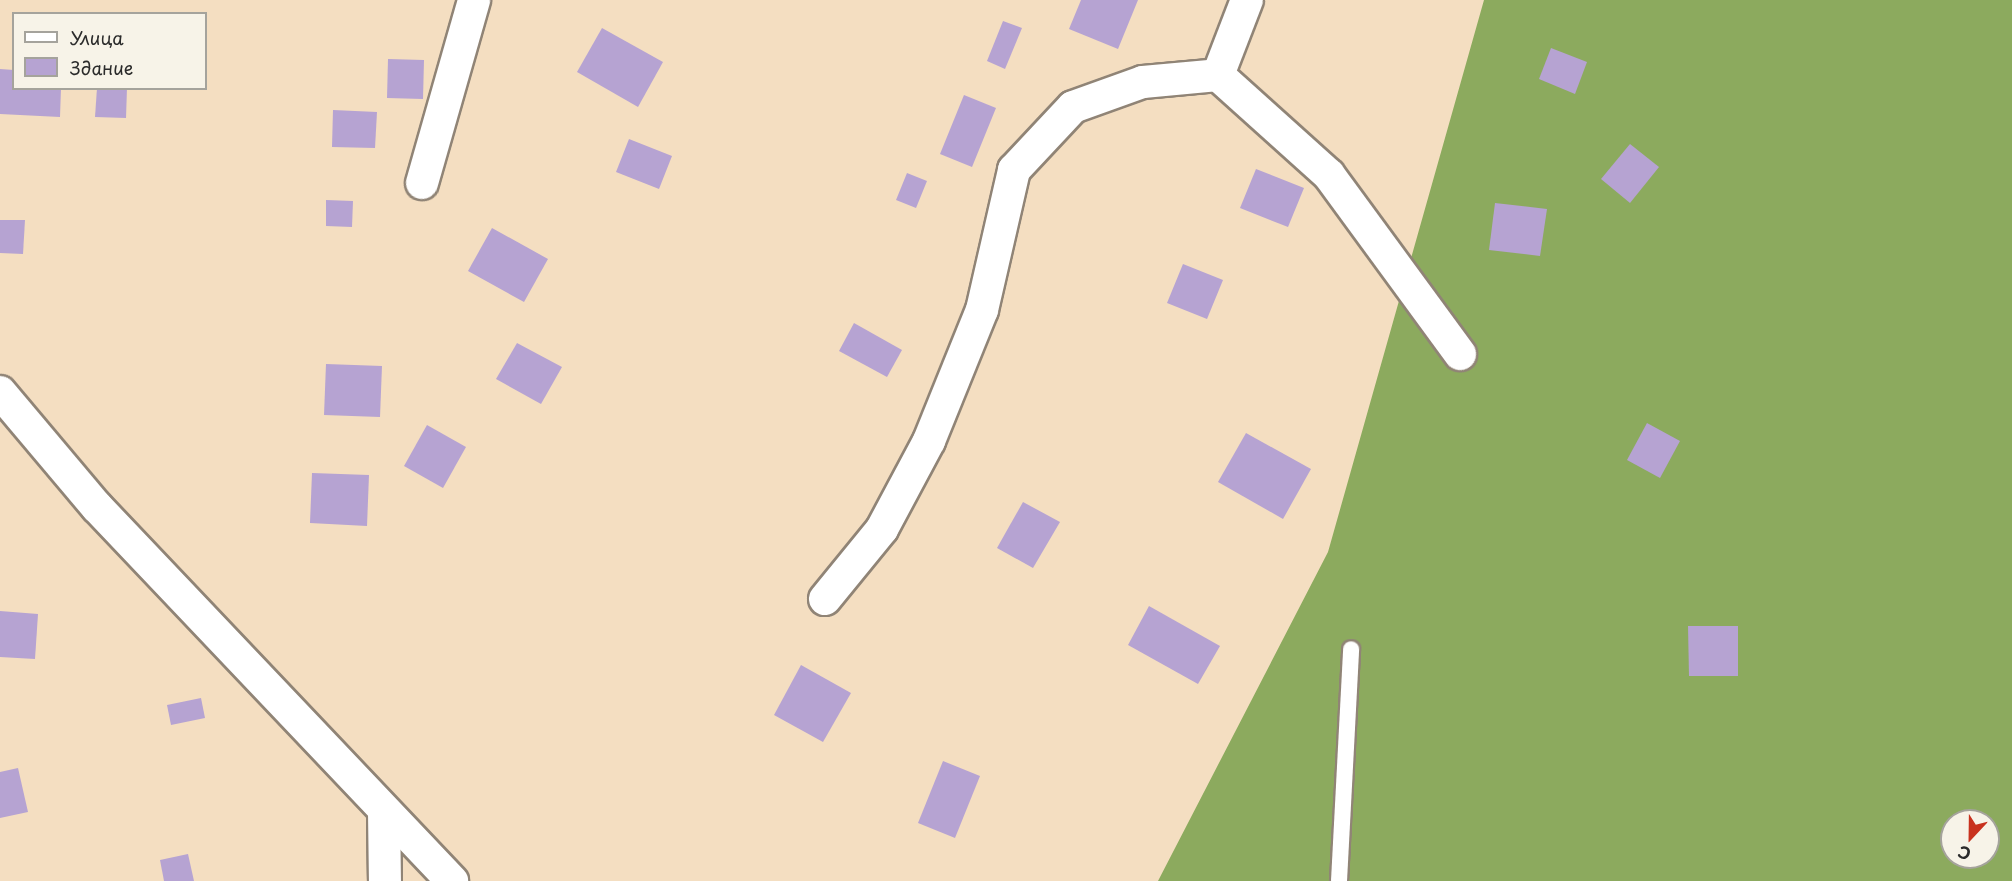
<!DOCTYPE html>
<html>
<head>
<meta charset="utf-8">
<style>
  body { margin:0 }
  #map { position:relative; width:2012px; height:881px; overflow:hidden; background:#f4dec1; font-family:"Playpen Sans",sans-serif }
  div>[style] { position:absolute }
  .forest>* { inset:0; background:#8caa5e }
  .building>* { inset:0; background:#b6a3d2 }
  .roads { filter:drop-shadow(2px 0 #908476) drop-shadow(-2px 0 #908476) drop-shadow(0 2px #908476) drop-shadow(0 -2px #908476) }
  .lane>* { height:16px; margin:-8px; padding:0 8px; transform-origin:8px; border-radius:8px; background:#fff }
  .street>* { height:32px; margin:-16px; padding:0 16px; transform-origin:16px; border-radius:16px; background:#fff }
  span { translate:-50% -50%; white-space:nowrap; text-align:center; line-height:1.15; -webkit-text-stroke:6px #f7f3e8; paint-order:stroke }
  .legend { position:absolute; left:12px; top:12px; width:195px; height:78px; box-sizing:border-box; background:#f7f3e8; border:2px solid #a5a39c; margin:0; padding:8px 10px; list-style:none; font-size:18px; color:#2b2b2b }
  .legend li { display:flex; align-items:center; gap:12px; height:30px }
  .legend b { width:30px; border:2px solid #a5a39c }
  .north { position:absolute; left:1940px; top:809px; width:60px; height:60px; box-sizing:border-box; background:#f7f3e8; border:2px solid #a5a39c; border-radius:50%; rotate:202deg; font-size:16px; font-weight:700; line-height:24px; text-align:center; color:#2b2b2b }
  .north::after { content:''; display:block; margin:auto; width:21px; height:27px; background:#c8321e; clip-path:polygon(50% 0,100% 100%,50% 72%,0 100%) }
</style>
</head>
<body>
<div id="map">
  <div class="forest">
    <i style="clip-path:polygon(evenodd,1484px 0,2012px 0,2012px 881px,1158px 881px,1328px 552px,1484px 0,1952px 821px,1988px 821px,1988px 857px,1952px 857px,1952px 821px)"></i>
  </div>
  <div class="building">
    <i style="clip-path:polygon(1081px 0,1138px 0,1118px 49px,1069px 29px)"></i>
    <i style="clip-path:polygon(1003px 21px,1022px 28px,1005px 69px,987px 61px)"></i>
    <i style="clip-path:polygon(602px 28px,663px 62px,638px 107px,577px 72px)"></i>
    <i style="clip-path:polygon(1551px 48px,1587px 62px,1575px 94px,1539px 79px)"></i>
    <i style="clip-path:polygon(388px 59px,424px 60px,423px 99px,387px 98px)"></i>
    <i style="clip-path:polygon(0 69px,14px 70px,14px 88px,61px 88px,60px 117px,0 114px)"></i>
    <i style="clip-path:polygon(97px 88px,127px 88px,126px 118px,95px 117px)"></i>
    <i style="clip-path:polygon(964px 95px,996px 108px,972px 167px,940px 154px)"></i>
    <i style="clip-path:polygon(333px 110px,377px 112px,375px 148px,332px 147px)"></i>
    <i style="clip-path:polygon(629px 139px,672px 156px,659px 189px,616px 172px)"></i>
    <i style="clip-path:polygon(1630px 144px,1659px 167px,1630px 203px,1601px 179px)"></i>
    <i style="clip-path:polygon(1256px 169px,1304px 188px,1288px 227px,1240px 208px)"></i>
    <i style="clip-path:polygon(907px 173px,927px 181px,916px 208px,896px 200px)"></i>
    <i style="clip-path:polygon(326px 200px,353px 201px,352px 227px,326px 226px)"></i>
    <i style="clip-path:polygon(1495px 203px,1547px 209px,1540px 256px,1489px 250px)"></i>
    <i style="clip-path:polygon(0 220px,25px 220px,23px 254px,0 253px)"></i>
    <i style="clip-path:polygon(492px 228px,548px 259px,524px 302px,468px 271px)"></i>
    <i style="clip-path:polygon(1183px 264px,1223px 280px,1207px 319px,1167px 303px)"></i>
    <i style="clip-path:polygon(854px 323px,902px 350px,887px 377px,839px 351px)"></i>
    <i style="clip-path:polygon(517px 343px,562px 367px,541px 404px,496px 379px)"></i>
    <i style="clip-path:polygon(326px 364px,382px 366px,380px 417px,324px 415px)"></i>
    <i style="clip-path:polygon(1647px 423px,1680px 441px,1660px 478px,1627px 460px)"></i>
    <i style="clip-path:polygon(427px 425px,466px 447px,443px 488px,404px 466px)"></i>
    <i style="clip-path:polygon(1246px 433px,1311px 469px,1283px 519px,1218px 482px)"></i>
    <i style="clip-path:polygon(312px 473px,369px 475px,367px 526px,310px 523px)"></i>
    <i style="clip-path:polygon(1023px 502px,1060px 522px,1033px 568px,997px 548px)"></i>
    <i style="clip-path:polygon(1149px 606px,1220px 646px,1198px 684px,1128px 645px)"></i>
    <i style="clip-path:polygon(0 611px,38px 614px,35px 659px,0 657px)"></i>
    <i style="clip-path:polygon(1688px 626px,1738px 626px,1738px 676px,1689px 676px)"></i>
    <i style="clip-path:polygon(801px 665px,851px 693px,823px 742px,774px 715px)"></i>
    <i style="clip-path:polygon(201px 698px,205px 718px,171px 725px,167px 705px)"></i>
    <i style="clip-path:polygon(943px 761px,980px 776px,955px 838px,918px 823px)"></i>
    <i style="clip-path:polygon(18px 768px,28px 812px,0 818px,0 772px)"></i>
    <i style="clip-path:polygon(188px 854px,194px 881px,164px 881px,160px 860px)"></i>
  </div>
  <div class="roads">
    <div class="lane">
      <i style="left:1339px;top:881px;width:232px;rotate:-87deg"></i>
    </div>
    <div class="street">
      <i style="left:1218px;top:75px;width:149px;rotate:42deg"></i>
      <i style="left:1329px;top:175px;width:222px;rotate:53.8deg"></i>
      <i style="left:422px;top:183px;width:190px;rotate:-74.1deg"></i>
      <i style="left:0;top:392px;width:150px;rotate:49.9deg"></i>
      <i style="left:97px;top:507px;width:516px;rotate:46.49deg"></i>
      <i style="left:825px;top:599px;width:90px;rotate:-50.8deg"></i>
      <i style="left:882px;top:529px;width:100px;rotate:-61.9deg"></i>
      <i style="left:929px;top:441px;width:141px;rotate:-68deg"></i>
      <i style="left:982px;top:310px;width:144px;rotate:-77.1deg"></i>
      <i style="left:1014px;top:170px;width:86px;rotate:-46.9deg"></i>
      <i style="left:1073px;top:107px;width:74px;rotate:-19.7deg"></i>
      <i style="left:1143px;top:82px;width:75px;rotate:-5.3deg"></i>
      <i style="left:1218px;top:75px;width:80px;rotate:-68.9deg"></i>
      <i style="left:384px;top:812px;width:69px;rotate:89.2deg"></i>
    </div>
  </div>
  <ul class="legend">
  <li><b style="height:8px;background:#fff"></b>Улица</li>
  <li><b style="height:16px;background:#b6a3d2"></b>Здание</li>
  </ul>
  <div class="north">С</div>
</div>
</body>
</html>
